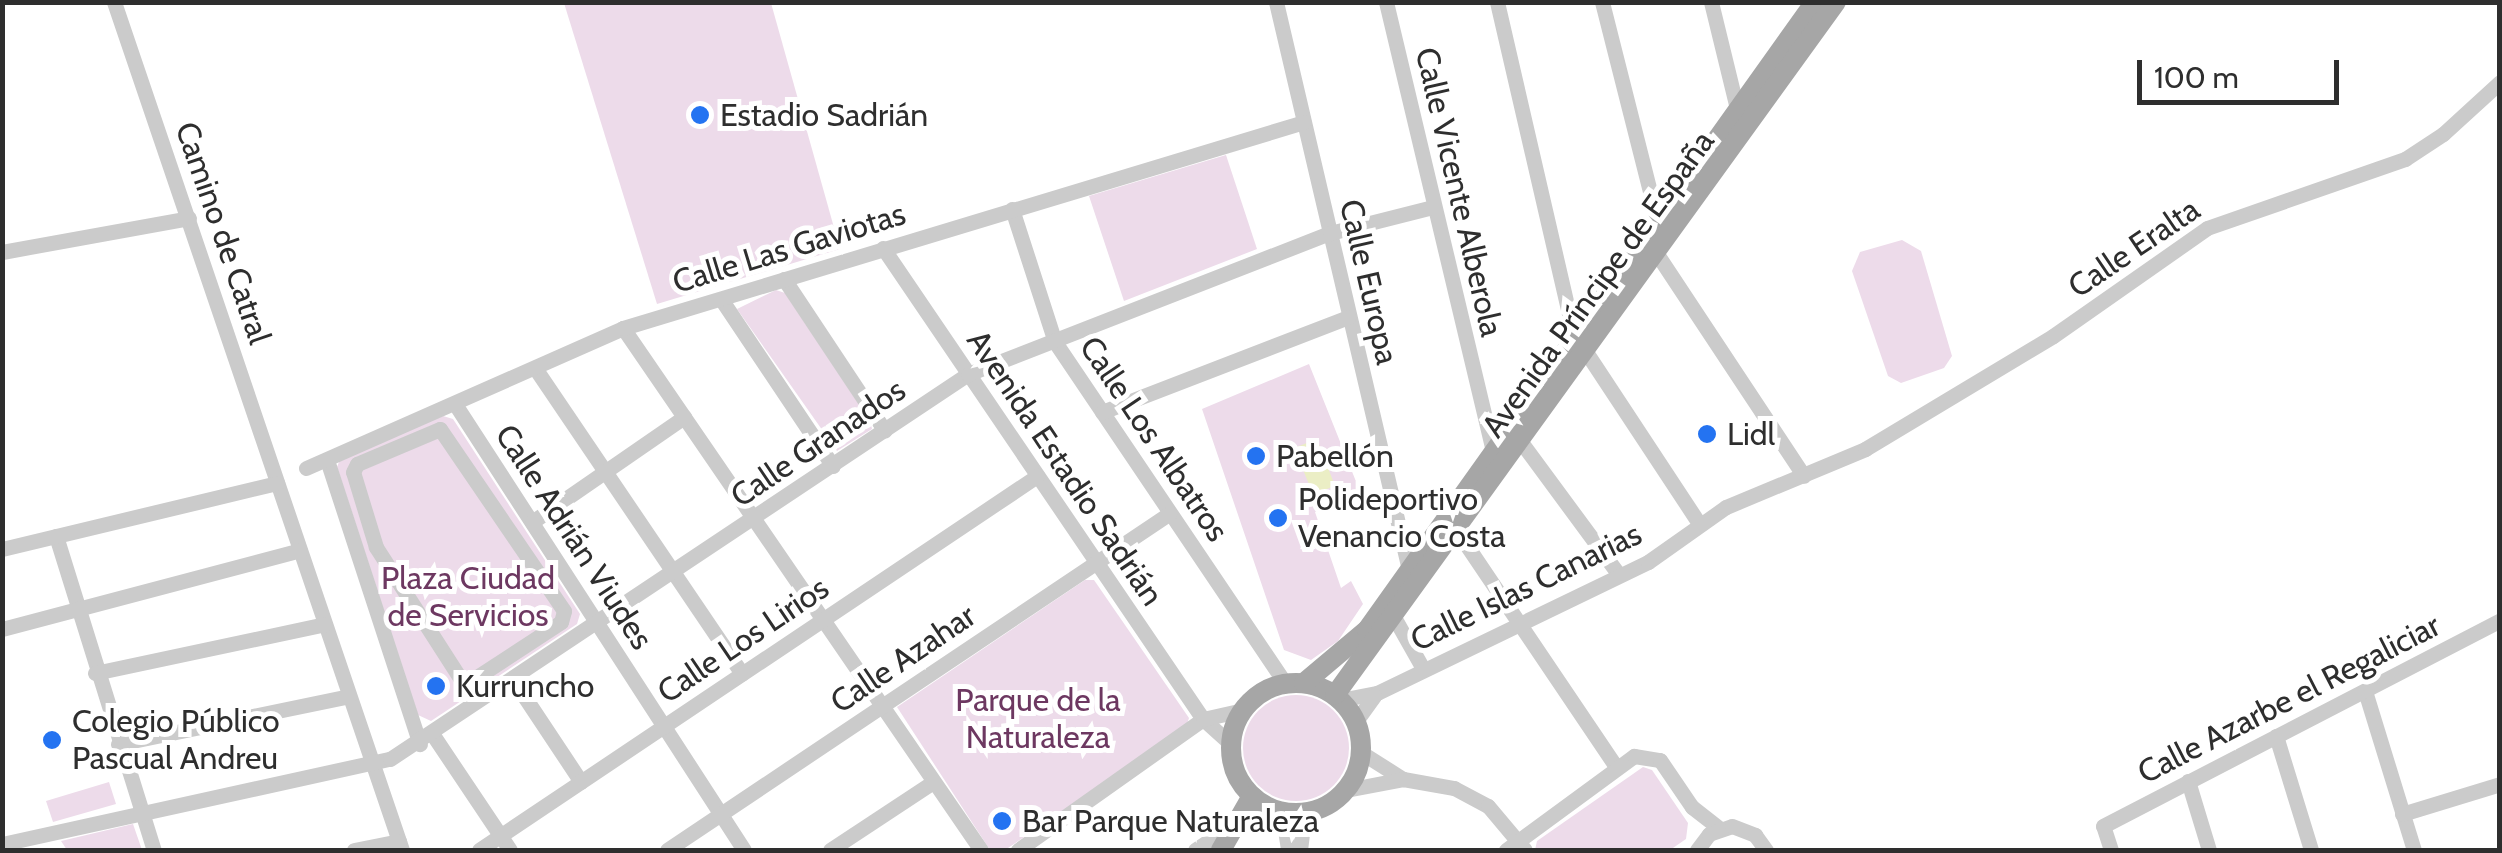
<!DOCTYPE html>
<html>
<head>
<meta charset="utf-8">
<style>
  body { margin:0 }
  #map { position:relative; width:2502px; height:853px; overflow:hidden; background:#fff; font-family:Cabin,sans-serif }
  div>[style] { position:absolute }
  .green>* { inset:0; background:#eddbea }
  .round { border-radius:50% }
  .water>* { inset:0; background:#ebeec5 }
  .minor>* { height:15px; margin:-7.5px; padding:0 7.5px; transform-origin:7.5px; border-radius:7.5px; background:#cbcbcb }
  .major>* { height:20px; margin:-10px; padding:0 10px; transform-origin:10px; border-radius:10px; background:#a6a6a6 }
  .major>.ring { margin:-10px; padding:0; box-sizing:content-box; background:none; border:20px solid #a6a6a6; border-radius:50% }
  .dots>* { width:28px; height:28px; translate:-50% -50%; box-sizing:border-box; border:5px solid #fff; border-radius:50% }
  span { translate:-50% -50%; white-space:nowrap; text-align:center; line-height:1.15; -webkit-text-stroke:10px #fff; paint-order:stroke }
  .poi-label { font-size:32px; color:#2e2e2e }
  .left { translate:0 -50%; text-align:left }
  .street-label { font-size:32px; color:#2e2e2e }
  .park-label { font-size:32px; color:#6d3861 }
  .frame { position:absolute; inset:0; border:5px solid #2e2e2e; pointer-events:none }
  .scale { position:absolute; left:2137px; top:60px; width:202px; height:45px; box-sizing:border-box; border:5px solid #2e2e2e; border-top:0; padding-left:12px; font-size:30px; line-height:35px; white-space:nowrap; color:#2e2e2e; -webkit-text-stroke:8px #fff; paint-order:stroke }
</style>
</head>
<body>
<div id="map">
  <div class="green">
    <i style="clip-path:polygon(564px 3px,771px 3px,840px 249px,657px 304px)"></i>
    <i style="clip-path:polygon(1226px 155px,1257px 249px,1124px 301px,1089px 196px)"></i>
    <i style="clip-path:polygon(1902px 240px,1921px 251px,1952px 356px,1944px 368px,1901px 383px,1888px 376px,1852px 271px,1860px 252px)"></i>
    <i style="clip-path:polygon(776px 290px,785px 293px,870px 421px,872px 429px,837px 451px,737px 309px)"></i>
    <i style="clip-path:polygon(1309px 364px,1361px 494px,1315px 512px,1341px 588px,1351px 581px,1363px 604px,1338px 641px,1311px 660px,1284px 650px,1202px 409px)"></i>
    <i style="clip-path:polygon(443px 416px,453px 419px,580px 614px,577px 624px,431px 721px,418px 715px,337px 467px,341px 457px)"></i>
    <i style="clip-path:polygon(1085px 580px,1094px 580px,1189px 718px,1186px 727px,1005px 850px,990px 850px,897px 707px)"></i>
    <i class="round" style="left:1243px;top:695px;width:106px;height:106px"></i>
    <i style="clip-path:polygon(1643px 767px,1652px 770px,1688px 823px,1686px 839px,1670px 850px,1535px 850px,1537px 841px)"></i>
    <i style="clip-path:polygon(109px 782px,116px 804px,53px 822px,46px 801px)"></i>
    <i style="clip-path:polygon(133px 824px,142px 850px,67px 850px,61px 841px)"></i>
  </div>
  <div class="water">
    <i style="clip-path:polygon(1317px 439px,1335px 486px,1313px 494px,1294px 448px)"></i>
  </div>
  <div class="minor">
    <i style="left:114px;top:2px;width:896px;rotate:71.24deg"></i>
    <i style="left:1276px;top:2px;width:587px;rotate:76.82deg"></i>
    <i style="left:1386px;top:2px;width:463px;rotate:76.6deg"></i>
    <i style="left:1497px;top:2px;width:346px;rotate:77deg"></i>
    <i style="left:1602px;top:2px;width:229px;rotate:75.8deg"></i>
    <i style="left:1711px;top:2px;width:114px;rotate:76.3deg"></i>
    <i style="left:1012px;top:209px;width:140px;rotate:72.1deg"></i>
    <i style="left:1055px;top:342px;width:411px;rotate:56deg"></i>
    <i style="left:883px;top:248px;width:569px;rotate:55.81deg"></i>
    <i style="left:1203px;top:719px;width:38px;rotate:42deg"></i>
    <i style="left:2px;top:252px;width:190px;rotate:-10.3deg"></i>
    <i style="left:1657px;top:254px;width:266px;rotate:56.5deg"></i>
    <i style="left:784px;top:279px;width:182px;rotate:56.4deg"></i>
    <i style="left:721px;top:299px;width:201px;rotate:56.2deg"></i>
    <i style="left:623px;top:328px;width:633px;rotate:55.56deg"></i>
    <i style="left:1586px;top:352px;width:204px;rotate:56.6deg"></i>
    <i style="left:535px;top:368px;width:369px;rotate:55.9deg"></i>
    <i style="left:455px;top:404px;width:531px;rotate:57.06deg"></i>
    <i style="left:1102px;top:412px;width:264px;rotate:-21.1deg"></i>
    <i style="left:440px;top:429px;width:220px;rotate:55.7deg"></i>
    <i style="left:564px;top:611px;width:11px;rotate:105deg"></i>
    <i style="left:561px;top:622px;width:108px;rotate:146.8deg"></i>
    <i style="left:471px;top:681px;width:11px;rotate:-165deg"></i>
    <i style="left:460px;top:678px;width:156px;rotate:-122.7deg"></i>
    <i style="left:376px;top:547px;width:78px;rotate:-107deg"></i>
    <i style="left:353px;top:472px;width:9px;rotate:-63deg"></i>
    <i style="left:357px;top:464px;width:90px;rotate:-22.9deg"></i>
    <i style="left:1521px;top:442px;width:165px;rotate:53.6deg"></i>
    <i style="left:327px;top:460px;width:299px;rotate:71.9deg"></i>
    <i style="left:306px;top:468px;width:347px;rotate:-23.8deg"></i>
    <i style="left:623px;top:328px;width:711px;rotate:-16.83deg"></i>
    <i style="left:532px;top:522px;width:185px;rotate:-34.6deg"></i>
    <i style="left:1457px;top:531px;width:286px;rotate:56deg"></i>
    <i style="left:56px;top:536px;width:329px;rotate:72.7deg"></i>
    <i style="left:2px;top:549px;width:283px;rotate:-13.5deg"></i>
    <i style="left:1395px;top:619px;width:55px;rotate:60.6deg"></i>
    <i style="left:2px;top:629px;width:308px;rotate:-14.8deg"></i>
    <i style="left:95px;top:673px;width:235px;rotate:-12deg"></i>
    <i style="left:514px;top:681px;width:121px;rotate:56.4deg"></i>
    <i style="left:2365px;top:691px;width:166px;rotate:72.9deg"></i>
    <i style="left:1340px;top:700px;width:38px;rotate:-11deg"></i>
    <i style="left:1377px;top:693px;width:301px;rotate:-25.8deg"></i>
    <i style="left:1648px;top:562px;width:95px;rotate:-35.2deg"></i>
    <i style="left:1726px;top:507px;width:151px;rotate:-22.6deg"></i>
    <i style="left:1865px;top:449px;width:219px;rotate:-31deg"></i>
    <i style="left:2053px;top:336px;width:188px;rotate:-35deg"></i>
    <i style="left:2207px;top:228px;width:210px;rotate:-19.2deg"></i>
    <i style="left:2405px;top:159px;width:45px;rotate:-33.3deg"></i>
    <i style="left:2443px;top:134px;width:77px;rotate:-42.4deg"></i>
    <i style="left:1356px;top:721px;width:31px;rotate:-54deg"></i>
    <i style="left:433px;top:735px;width:138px;rotate:56.2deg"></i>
    <i style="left:2276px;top:736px;width:119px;rotate:72.9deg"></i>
    <i style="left:118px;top:744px;width:236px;rotate:-11.7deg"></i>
    <i style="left:1362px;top:753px;width:49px;rotate:32.4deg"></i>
    <i style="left:2188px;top:781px;width:72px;rotate:73.1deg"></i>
    <i style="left:1346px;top:790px;width:58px;rotate:-10.9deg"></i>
    <i style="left:1403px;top:779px;width:52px;rotate:10deg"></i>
    <i style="left:1454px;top:788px;width:38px;rotate:28deg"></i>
    <i style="left:1488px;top:806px;width:57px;rotate:49.9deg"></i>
    <i style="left:1282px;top:811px;width:39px;rotate:81deg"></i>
    <i style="left:2402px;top:814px;width:102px;rotate:-17deg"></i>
    <i style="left:2px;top:844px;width:397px;rotate:-12.4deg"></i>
    <i style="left:390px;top:759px;width:694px;rotate:-33.67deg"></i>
    <i style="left:968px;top:374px;width:388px;rotate:-21.3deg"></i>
    <i style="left:1330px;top:233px;width:106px;rotate:-14.2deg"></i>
    <i style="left:354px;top:850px;width:46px;rotate:-11.3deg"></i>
    <i style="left:479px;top:850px;width:672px;rotate:-33.83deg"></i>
    <i style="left:667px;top:850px;width:605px;rotate:-33.82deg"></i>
    <i style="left:830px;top:850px;width:123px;rotate:-33.4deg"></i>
    <i style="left:1018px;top:850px;width:227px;rotate:-35.3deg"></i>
    <i style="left:1203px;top:719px;width:41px;rotate:-12.7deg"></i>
    <i style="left:1195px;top:850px;width:48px;rotate:-34deg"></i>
    <i style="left:1300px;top:850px;width:25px;rotate:-83deg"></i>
    <i style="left:1303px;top:825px;width:19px;rotate:-51deg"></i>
    <i style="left:1506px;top:850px;width:159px;rotate:-36.3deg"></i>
    <i style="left:1634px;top:756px;width:26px;rotate:9deg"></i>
    <i style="left:1660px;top:760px;width:57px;rotate:55.8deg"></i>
    <i style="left:1692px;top:807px;width:34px;rotate:38deg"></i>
    <i style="left:1697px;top:850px;width:20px;rotate:-53deg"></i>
    <i style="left:1709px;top:834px;width:24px;rotate:-19deg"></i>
    <i style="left:1732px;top:826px;width:25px;rotate:21deg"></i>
    <i style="left:1755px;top:835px;width:19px;rotate:54deg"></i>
    <i style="left:2111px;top:850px;width:25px;rotate:-108deg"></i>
    <i style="left:2103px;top:826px;width:447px;rotate:-27.4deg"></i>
  </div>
  <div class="major">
    <i class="ring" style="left:1231px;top:683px;width:110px;height:110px"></i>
    <i style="left:1304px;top:683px;width:82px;rotate:-40.1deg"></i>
    <i style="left:1367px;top:630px;width:771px;rotate:-54.5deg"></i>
    <i style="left:1335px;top:695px;width:855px;rotate:-54.14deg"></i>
    <i style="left:1221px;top:850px;width:62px;rotate:-60.1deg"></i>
  </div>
  <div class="dots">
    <i style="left:700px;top:115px;background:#2473f1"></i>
    <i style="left:1707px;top:434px;background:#2473f1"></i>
    <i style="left:1256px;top:456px;background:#2473f1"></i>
    <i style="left:1278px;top:518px;background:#2473f1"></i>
    <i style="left:436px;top:686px;background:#2473f1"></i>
    <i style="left:52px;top:740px;background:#2473f1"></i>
    <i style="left:1002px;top:821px;background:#2473f1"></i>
  </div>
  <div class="poi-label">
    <span class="left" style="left:720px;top:115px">Estadio Sadrián</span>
    <span class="left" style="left:1727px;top:434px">Lidl</span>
    <span class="left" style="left:1276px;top:456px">Pabellón</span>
    <span class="left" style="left:1298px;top:518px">Polideportivo<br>Venancio Costa</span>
    <span class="left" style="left:456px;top:686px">Kurruncho</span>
    <span class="left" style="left:72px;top:740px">Colegio Público<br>Pascual Andreu</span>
    <span class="left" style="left:1022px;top:821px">Bar Parque Naturaleza</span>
  </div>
  <div class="street-label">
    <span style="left:1459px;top:192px;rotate:77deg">Calle Vicente Alberola</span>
    <span style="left:223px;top:233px;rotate:71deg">Camino de Catral</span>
    <span style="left:789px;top:248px;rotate:-17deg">Calle Las Gaviotas</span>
    <span style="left:2134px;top:248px;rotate:-34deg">Calle Eralta</span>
    <span style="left:1369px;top:282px;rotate:77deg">Calle Europa</span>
    <span style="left:1598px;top:284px;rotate:-54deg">Avenida Príncipe de España</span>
    <span style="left:1154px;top:439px;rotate:56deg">Calle Los Albatros</span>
    <span style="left:818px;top:443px;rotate:-34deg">Calle Granados</span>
    <span style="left:1065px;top:468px;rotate:56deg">Avenida Estadio Sadrián</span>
    <span style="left:574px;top:537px;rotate:57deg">Calle Adrián Viudes</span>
    <span style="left:1526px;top:587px;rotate:-26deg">Calle Islas Canarias</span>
    <span style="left:743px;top:640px;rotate:-34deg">Calle Los Lirios</span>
    <span style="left:903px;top:659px;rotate:-34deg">Calle Azahar</span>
    <span style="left:2289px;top:699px;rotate:-27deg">Calle Azarbe el Regaliciar</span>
  </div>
  <div class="park-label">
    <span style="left:468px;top:597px">Plaza Ciudad<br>de Servicios</span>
    <span style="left:1038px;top:719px">Parque de la<br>Naturaleza</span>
  </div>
  <div class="frame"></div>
  <div class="scale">100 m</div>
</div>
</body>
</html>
